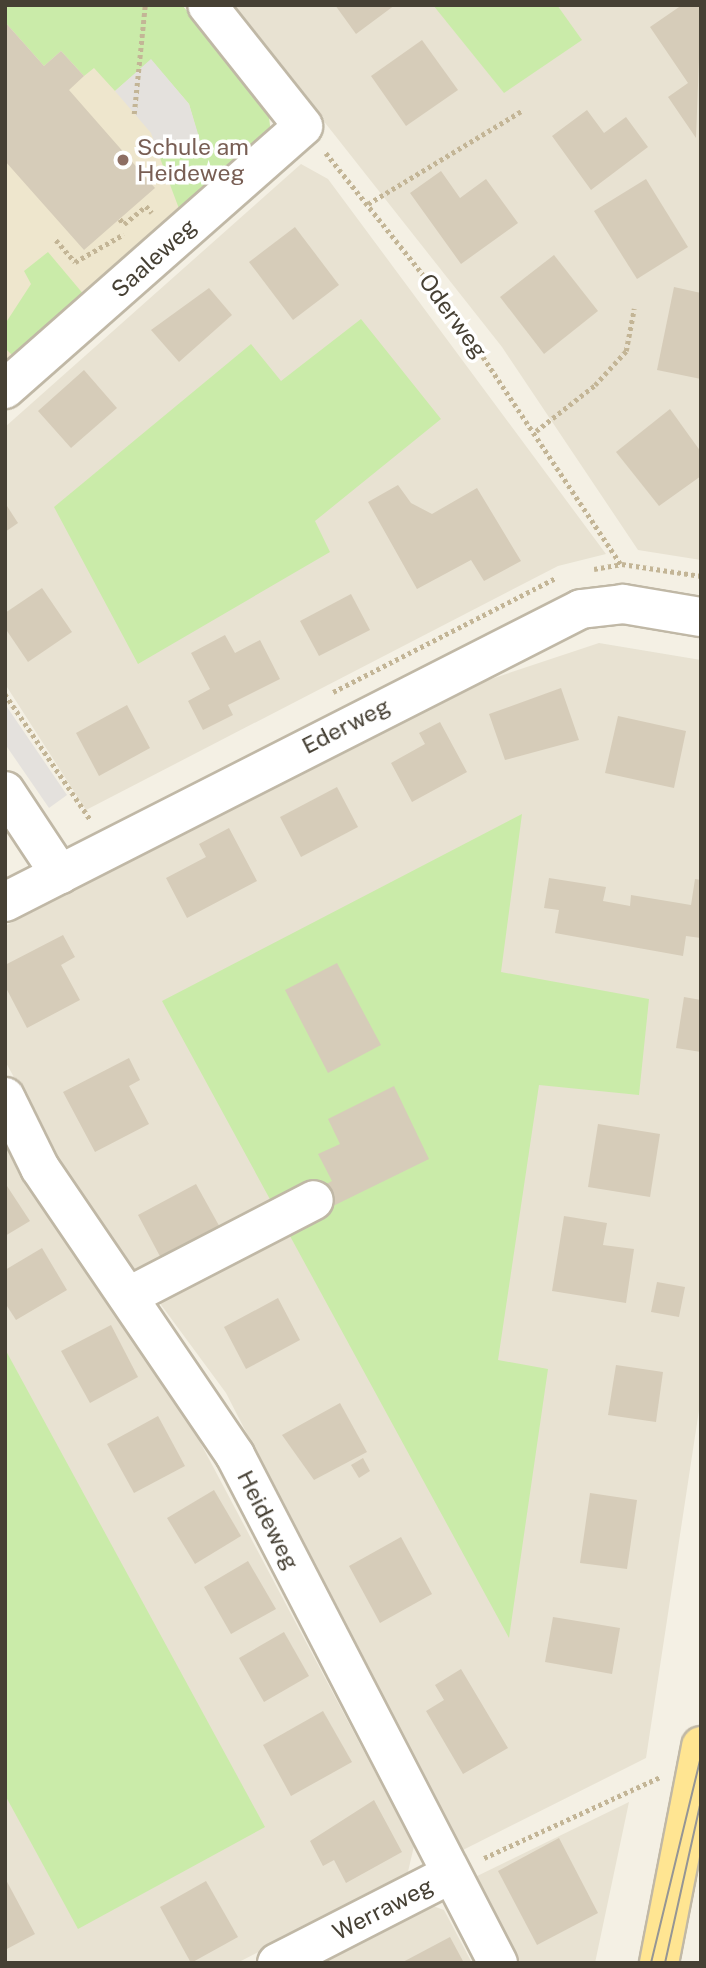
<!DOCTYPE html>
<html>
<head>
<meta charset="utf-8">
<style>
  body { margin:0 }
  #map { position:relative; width:706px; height:1968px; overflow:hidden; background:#f4f0e4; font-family:"Public Sans",sans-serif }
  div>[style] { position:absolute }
  .residential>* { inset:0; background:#e8e2d2 }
  .education>* { inset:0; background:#eee6cd }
  .green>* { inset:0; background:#caeba9 }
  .parking>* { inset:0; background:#e4e1dd }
  .building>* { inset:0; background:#d6ccb9 }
  .path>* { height:4.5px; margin-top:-2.25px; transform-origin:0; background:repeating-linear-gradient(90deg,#c3b596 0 3.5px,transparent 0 7px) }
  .roads { filter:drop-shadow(2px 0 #c0b8a6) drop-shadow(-2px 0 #c0b8a6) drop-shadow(0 2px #c0b8a6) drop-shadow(0 -2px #c0b8a6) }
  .minor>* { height:38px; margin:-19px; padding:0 19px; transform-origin:19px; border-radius:19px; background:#fff }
  .major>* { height:38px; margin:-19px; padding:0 19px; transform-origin:19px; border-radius:19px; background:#ffe592 }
  .tram>* { height:2px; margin:-1px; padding:0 1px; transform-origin:1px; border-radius:1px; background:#959595 }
  .dots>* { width:19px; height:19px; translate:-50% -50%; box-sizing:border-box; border:4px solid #fff; border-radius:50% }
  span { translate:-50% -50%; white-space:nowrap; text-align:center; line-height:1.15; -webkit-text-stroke:7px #fff; paint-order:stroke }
  .education-label { font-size:23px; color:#785e54 }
  .left { translate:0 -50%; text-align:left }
  .street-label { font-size:23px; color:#464034 }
  .frame { position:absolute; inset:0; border:7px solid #464034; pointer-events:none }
</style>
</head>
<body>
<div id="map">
  <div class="residential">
    <i style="clip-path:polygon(232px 5px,701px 5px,701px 560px,638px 550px,502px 347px)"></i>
    <i style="clip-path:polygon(301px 164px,328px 179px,606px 554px,558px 566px,86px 810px,5px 684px,5px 427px)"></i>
    <i style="clip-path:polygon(599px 643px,701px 660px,701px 1397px,646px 1758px,461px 1851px,226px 1393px,75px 1188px,5px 1061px,5px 926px,470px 686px)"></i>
    <i style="clip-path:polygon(5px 1143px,52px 1222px,164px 1374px,414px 1846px,407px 1876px,237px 1963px,5px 1963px)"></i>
    <i style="clip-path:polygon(629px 1802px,595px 1963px,511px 1963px,469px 1880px)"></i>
    <i style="clip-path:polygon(419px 1901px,444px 1910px,472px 1963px,299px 1963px)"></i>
  </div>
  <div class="education">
    <i style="clip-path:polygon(5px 5px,182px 5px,271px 134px,5px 364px)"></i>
  </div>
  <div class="green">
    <i style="clip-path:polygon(5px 5px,182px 5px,268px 108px,271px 134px,181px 214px,160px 158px,201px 146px,189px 104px,151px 60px,115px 91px,94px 68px,84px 76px,61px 51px,44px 66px,5px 22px)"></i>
    <i style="clip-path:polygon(433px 5px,557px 5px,582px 40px,504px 93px)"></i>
    <i style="clip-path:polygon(48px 252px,85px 296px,14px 357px,5px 348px,5px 324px,31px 284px,24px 271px)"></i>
    <i style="clip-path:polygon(361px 319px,441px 419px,315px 521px,330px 552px,138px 664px,54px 507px,251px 344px,281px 381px)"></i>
    <i style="clip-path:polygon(522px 814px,501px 972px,649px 999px,639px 1095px,539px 1085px,498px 1360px,548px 1369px,509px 1638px,162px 1001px)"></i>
    <i style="clip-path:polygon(5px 1349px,265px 1827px,78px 1929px,5px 1795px)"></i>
  </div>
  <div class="parking">
    <i style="clip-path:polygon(151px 59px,189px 104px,202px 147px,160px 158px,151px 133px,115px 91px)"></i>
    <i style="clip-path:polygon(5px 704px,67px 795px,49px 808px,5px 744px)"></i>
  </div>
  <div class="building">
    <i style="clip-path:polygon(335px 5px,395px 5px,356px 34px)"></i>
    <i style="clip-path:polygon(682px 5px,701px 5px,696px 138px,668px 97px,688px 83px,650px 27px)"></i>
    <i style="clip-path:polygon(5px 22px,44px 66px,61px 51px,84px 76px,69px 90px,155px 188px,84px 250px,5px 161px)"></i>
    <i style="clip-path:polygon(422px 40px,458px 90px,406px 126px,371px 76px)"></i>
    <i style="clip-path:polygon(587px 110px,604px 133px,626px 117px,648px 147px,591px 190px,552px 136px)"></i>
    <i style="clip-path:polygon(441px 171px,460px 198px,486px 179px,518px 223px,461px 264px,410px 193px)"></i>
    <i style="clip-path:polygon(646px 179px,688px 247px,637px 279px,594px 211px)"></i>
    <i style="clip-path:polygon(295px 227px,339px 285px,293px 320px,249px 262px)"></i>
    <i style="clip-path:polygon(554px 255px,598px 311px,544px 354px,500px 297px)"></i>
    <i style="clip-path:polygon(674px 287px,701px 293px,701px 379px,657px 370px)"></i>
    <i style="clip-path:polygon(209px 288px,232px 315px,179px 362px,151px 330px)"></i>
    <i style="clip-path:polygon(84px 370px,117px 408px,71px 448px,38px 411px)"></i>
    <i style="clip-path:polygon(670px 409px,701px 452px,701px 476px,659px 506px,616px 452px)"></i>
    <i style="clip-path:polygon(398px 485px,411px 503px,432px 514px,477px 488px,521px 561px,484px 581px,471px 560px,417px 589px,368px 502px)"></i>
    <i style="clip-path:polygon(5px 503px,18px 523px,5px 532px)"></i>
    <i style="clip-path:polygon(42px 588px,72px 632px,28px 662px,5px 628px,5px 613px)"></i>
    <i style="clip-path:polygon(351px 594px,370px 630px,319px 656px,300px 621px)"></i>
    <i style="clip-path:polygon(225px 635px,235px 653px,260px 640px,280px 679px,228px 705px,233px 715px,203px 730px,188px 701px,210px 689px,191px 653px)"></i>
    <i style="clip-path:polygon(561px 688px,579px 740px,505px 760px,489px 714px)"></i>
    <i style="clip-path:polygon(127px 705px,150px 748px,99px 776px,76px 733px)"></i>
    <i style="clip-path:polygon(618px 716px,686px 731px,674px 788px,605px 773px)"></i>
    <i style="clip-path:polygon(440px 722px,467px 772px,412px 802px,391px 763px,425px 744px,419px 733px)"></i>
    <i style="clip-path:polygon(337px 787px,358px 827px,301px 857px,280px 817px)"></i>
    <i style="clip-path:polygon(229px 828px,257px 881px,187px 918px,166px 878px,206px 857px,199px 844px)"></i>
    <i style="clip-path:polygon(549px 878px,606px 887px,603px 901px,630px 906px,631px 895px,691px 905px,695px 879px,701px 880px,701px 938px,686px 936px,683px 956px,555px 933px,559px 910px,544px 908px)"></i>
    <i style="clip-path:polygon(63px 935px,75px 957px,61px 965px,80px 1000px,27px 1028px,5px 986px,5px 965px)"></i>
    <i style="clip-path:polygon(337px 963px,381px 1045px,328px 1073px,285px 990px)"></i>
    <i style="clip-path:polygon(684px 997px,701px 1000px,701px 1052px,676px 1048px)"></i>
    <i style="clip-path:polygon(129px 1058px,140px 1080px,129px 1086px,149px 1124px,95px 1152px,63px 1092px)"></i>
    <i style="clip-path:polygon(394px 1086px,429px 1159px,331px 1207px,321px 1187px,332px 1181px,318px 1154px,340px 1144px,328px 1119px)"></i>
    <i style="clip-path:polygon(598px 1124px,660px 1134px,650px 1197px,588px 1187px)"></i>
    <i style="clip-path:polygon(5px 1183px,30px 1221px,5px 1236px)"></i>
    <i style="clip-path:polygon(196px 1184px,222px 1231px,163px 1262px,138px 1215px)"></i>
    <i style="clip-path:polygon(564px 1216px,607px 1223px,603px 1245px,634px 1249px,626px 1303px,552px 1291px)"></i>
    <i style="clip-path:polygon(42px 1248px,67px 1290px,16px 1320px,5px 1303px,5px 1270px)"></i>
    <i style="clip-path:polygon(657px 1282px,685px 1287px,679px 1317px,651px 1312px)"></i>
    <i style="clip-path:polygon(278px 1298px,300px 1340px,246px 1369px,224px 1327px)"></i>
    <i style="clip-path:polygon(111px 1325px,138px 1377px,90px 1403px,61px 1351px)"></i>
    <i style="clip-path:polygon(616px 1365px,663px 1372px,656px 1422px,608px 1415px)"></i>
    <i style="clip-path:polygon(340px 1403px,367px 1452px,314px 1480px,282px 1435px)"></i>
    <i style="clip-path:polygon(158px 1416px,185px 1466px,134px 1493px,107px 1444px)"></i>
    <i style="clip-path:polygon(363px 1458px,370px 1471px,359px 1478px,351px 1465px)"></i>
    <i style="clip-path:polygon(214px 1490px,241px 1536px,195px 1564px,167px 1518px)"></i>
    <i style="clip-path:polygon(590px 1493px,637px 1500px,627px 1569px,580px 1563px)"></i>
    <i style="clip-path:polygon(401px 1537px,432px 1594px,380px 1623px,349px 1566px)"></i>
    <i style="clip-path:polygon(248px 1561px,276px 1609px,231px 1634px,204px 1587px)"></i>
    <i style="clip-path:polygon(553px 1617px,620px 1628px,612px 1674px,545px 1662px)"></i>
    <i style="clip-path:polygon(284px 1632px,309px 1676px,264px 1702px,239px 1658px)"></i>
    <i style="clip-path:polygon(461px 1669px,508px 1748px,463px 1774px,426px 1711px,444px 1700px,435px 1685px)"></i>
    <i style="clip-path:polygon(323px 1711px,352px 1762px,291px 1796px,263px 1745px)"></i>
    <i style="clip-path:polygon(374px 1800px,402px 1852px,346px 1883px,334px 1860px,323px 1866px,310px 1841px)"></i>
    <i style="clip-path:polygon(559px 1838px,598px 1913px,537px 1945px,498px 1871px)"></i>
    <i style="clip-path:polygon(5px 1878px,35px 1934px,5px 1950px)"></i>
    <i style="clip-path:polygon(206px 1881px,238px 1937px,191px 1963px,160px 1907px)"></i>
    <i style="clip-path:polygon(450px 1937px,464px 1963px,401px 1963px)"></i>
  </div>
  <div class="path">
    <i style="left:134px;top:114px;width:110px;rotate:-84.2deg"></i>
    <i style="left:326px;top:153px;width:208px;rotate:51.4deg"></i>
    <i style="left:456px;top:316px;width:300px;rotate:56.4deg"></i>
    <i style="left:368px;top:204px;width:181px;rotate:-31.2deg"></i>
    <i style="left:120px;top:219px;width:6px;rotate:51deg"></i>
    <i style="left:124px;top:224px;width:28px;rotate:-39deg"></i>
    <i style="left:146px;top:206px;width:9px;rotate:49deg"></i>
    <i style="left:56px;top:240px;width:29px;rotate:49deg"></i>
    <i style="left:75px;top:262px;width:56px;rotate:-29.7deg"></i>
    <i style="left:536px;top:431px;width:75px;rotate:-37.9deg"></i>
    <i style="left:595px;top:385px;width:46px;rotate:-47.6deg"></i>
    <i style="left:626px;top:351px;width:43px;rotate:-79.2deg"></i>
    <i style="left:594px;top:569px;width:28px;rotate:-10deg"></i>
    <i style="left:622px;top:564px;width:80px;rotate:8.6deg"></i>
    <i style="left:333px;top:692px;width:250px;rotate:-27.1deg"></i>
    <i style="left:5px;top:694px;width:151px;rotate:55.8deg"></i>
    <i style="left:484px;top:1858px;width:194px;rotate:-24.7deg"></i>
  </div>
  <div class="roads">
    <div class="minor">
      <i style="left:5px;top:389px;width:397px;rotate:-41.4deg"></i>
      <i style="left:303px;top:126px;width:154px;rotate:-128.4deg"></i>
      <i style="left:5px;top:791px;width:100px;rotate:56.5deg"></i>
      <i style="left:5px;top:902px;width:646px;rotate:-26.96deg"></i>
      <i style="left:581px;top:609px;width:42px;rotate:-6.8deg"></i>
      <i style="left:623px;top:604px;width:79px;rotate:9.5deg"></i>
      <i style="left:5px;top:1097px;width:79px;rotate:63.8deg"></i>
      <i style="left:40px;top:1168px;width:347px;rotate:55.8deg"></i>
      <i style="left:235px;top:1455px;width:572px;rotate:62.63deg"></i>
      <i style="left:129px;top:1296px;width:208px;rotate:-27.4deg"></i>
      <i style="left:277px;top:1963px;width:195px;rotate:-27.1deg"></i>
    </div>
    <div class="major">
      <i style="left:659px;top:1963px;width:221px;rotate:-79deg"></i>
    </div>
  </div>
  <div class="tram">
    <i style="left:651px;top:1963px;width:212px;rotate:-76.4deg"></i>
    <i style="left:665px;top:1963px;width:166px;rotate:-77.5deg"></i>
  </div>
  <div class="dots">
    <i style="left:123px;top:160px;background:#8d6e63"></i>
  </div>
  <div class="education-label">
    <span class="left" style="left:137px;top:160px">Schule am<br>Heideweg</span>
  </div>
  <div class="street-label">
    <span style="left:154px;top:258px;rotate:-42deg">Saaleweg</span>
    <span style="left:453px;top:316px;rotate:54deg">Oderweg</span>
    <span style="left:346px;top:726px;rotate:-27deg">Ederweg</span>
    <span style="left:268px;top:1520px;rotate:63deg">Heideweg</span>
    <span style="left:383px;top:1909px;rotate:-27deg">Werraweg</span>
  </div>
  <div class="frame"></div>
</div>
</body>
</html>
